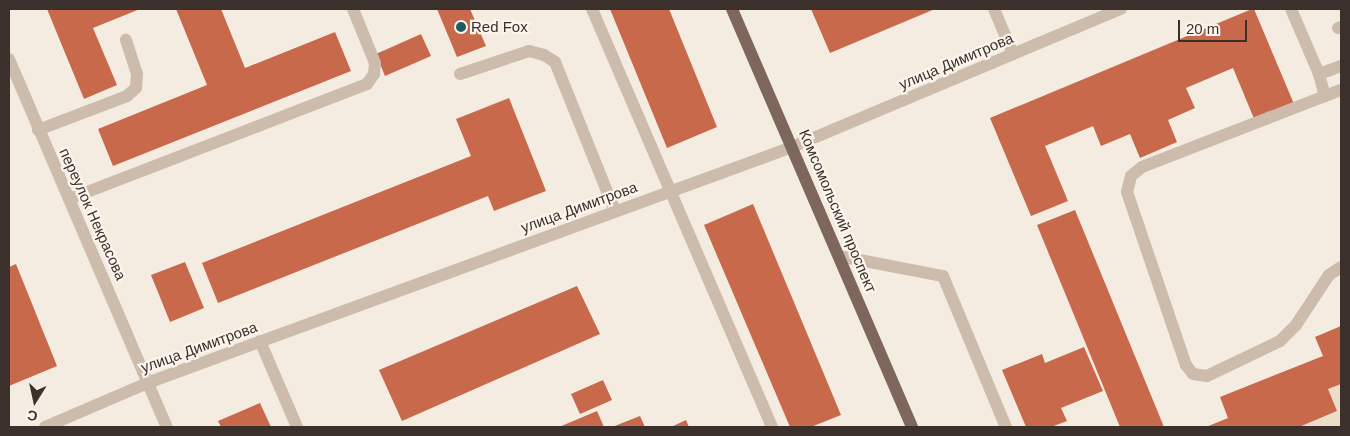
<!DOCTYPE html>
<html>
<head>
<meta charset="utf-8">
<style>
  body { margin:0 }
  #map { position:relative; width:1350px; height:436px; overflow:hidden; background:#f4ebe1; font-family:Helvetica,sans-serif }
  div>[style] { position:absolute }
  .plaza>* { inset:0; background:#ecdcc8 }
  .building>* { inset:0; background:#c8694b }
  .minor>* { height:12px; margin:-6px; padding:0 6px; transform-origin:6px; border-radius:6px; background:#cdbbac }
  .major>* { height:12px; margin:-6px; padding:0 6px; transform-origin:6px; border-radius:6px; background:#7d675c }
  .dots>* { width:14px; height:14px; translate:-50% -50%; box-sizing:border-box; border:2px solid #fbf5ee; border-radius:50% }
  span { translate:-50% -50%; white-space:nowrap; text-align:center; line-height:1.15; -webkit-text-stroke:4.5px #fbf5ee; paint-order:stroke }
  .poi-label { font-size:15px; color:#3b302b }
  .left { translate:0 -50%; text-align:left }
  .street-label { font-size:15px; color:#3b302b }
  .frame { position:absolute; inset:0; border:10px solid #3b302b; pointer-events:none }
  .north { position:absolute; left:10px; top:376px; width:50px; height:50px; -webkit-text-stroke:4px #fbf5ee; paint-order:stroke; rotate:190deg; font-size:14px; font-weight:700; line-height:20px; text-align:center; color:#3b302b }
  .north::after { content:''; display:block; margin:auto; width:18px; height:22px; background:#3b302b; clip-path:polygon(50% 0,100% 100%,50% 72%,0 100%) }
  .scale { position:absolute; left:1178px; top:20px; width:69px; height:22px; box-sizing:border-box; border:2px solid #3b302b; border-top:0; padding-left:6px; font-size:15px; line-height:18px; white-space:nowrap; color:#3b302b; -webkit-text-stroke:4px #fbf5ee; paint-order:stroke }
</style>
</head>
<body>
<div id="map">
  <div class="plaza">
    <i style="clip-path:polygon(1341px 384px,1341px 427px,1299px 427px,1337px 412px,1328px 389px)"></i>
  </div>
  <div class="building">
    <i style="clip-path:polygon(47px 9px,140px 9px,93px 28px,117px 85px,84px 99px)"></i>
    <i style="clip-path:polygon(176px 9px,221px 9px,245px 68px,335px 32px,351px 71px,113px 166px,98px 129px,207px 85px)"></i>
    <i style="clip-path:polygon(437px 9px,470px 9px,486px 46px,457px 57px)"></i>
    <i style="clip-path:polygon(610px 9px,669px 9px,717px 127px,667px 148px)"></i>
    <i style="clip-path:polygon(811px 9px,935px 9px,830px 53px)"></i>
    <i style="clip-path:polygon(1252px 9px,1254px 9px,1294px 104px,1255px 121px,1233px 68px,1186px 88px,1195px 108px,1168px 120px,1177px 142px,1140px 158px,1130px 134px,1101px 146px,1093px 126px,1045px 146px,1068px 201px,1031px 216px,990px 118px)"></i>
    <i style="clip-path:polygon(421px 34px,431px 56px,385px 76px,376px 54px)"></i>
    <i style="clip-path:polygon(509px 98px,546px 191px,494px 211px,488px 196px,218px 303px,202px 263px,471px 156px,456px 119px)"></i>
    <i style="clip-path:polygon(753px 204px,841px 415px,811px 427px,790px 427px,704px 225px)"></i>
    <i style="clip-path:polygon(1075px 210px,1164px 427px,1120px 427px,1037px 225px)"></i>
    <i style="clip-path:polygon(185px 262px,204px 308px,170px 322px,151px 275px)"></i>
    <i style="clip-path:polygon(16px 264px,57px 366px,9px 386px,9px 267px)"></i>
    <i style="clip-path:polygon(577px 286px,600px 334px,402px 421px,379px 370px)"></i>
    <i style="clip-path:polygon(1341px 326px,1341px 384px,1328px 389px,1337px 411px,1299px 427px,1206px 427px,1228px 418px,1220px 397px,1323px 356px,1315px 337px)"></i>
    <i style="clip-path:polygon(1084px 347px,1103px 391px,1061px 408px,1067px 421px,1051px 427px,1026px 427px,1002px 370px,1042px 354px,1045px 363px)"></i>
    <i style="clip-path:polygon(603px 380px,612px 400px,580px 414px,571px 394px)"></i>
    <i style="clip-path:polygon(260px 403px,271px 427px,221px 427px,218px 421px)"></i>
    <i style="clip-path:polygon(597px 411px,604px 427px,559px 427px)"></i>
    <i style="clip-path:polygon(640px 416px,645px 427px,612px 427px)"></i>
    <i style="clip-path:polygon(686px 420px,689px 427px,671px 427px)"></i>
  </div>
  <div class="minor">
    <i style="left:592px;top:9px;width:455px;rotate:66.7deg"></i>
    <i style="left:994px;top:9px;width:49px;rotate:67.1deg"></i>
    <i style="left:1291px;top:9px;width:71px;rotate:66.7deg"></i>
    <i style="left:1319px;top:74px;width:23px;rotate:75deg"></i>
    <i style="left:1325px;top:96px;width:17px;rotate:-21deg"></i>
    <i style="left:1338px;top:28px;width:3px;rotate:-18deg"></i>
    <i style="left:9px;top:59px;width:400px;rotate:66.8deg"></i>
    <i style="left:460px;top:74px;width:73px;rotate:-18.4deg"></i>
    <i style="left:529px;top:51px;width:16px;rotate:15deg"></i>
    <i style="left:544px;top:55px;width:13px;rotate:32deg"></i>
    <i style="left:555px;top:62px;width:161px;rotate:68.1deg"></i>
    <i style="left:1319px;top:74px;width:23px;rotate:-20deg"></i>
    <i style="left:1325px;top:96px;width:196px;rotate:158.8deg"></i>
    <i style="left:1142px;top:167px;width:14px;rotate:141deg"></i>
    <i style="left:1131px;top:176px;width:16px;rotate:104deg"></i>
    <i style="left:1127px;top:192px;width:183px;rotate:71.2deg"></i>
    <i style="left:1186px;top:365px;width:11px;rotate:52deg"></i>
    <i style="left:1193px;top:374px;width:14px;rotate:8deg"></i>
    <i style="left:1207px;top:376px;width:81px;rotate:-25.6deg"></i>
    <i style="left:1280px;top:341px;width:23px;rotate:-45deg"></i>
    <i style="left:1296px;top:325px;width:60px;rotate:-56.6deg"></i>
    <i style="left:1329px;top:275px;width:14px;rotate:-34deg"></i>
    <i style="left:38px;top:130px;width:95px;rotate:-20.9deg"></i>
    <i style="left:127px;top:96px;width:12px;rotate:-42deg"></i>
    <i style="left:136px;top:88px;width:14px;rotate:-86deg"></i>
    <i style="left:137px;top:74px;width:36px;rotate:-108deg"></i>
    <i style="left:69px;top:199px;width:319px;rotate:-21.1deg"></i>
    <i style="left:367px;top:84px;width:12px;rotate:-55deg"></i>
    <i style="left:374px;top:74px;width:11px;rotate:-85deg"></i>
    <i style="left:375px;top:63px;width:58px;rotate:-112.2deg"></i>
    <i style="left:839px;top:256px;width:106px;rotate:10.9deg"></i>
    <i style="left:943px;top:276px;width:164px;rotate:67.4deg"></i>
    <i style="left:260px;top:341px;width:94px;rotate:66.7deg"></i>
    <i style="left:45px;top:427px;width:114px;rotate:-23.2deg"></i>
    <i style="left:150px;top:382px;width:684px;rotate:-20.1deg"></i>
    <i style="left:792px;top:147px;width:357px;rotate:-22.8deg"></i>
  </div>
  <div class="major">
    <i style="left:732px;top:9px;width:455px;rotate:66.7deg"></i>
  </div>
  <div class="dots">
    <i style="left:461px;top:27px;background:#1f5a5e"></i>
  </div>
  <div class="poi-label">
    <span class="left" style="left:471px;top:27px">Red Fox</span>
  </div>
  <div class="street-label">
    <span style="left:956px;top:61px;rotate:-23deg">улица Димитрова</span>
    <span style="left:579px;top:207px;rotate:-20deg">улица Димитрова</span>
    <span style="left:838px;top:211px;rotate:67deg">Комсомольский проспект</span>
    <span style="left:93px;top:214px;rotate:66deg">переулок Некрасова</span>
    <span style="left:199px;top:347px;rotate:-20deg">улица Димитрова</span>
  </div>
  <div class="frame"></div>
  <div class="north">С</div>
  <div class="scale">20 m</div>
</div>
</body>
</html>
